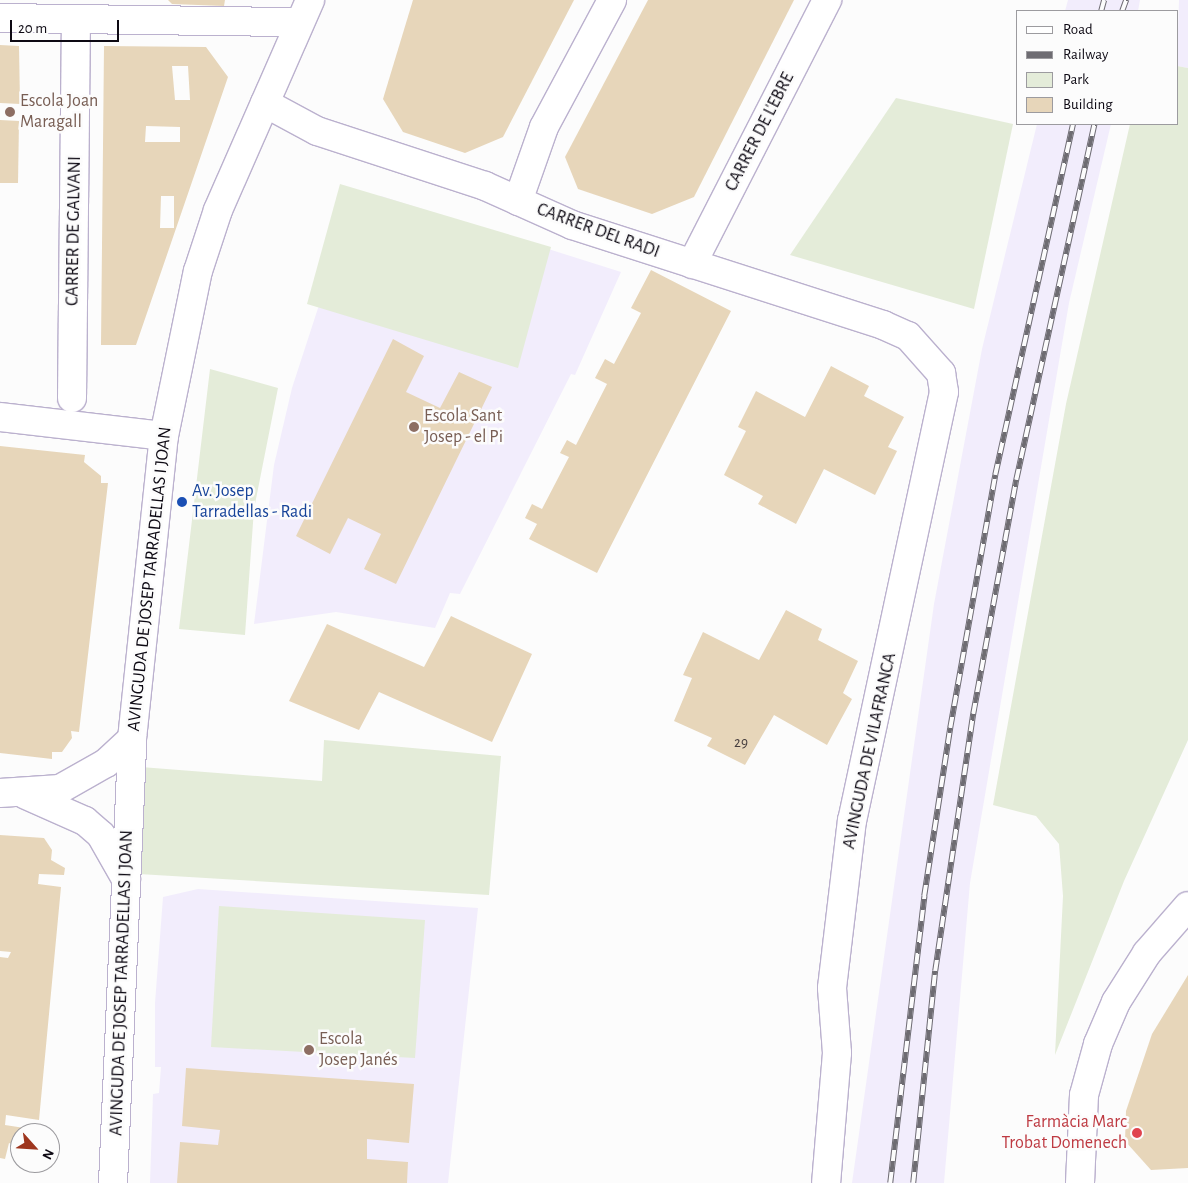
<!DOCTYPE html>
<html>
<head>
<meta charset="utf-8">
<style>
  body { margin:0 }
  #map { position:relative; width:1188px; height:1183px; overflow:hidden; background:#fcfcfc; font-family:"Alegreya Sans",sans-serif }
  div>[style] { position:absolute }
  .built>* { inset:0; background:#f2edfc }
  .green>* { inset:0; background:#e4ecd9 }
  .building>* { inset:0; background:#e7d6ba }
  .roads { filter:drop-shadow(1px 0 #bbb1ce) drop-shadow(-1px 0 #bbb1ce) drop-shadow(0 1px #bbb1ce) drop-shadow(0 -1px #bbb1ce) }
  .minor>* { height:28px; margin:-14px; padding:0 14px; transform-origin:14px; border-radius:14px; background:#fff }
  .rail>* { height:5.5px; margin-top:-2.75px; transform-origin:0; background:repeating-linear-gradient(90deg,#fcfcfc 0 11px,#6e6c72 0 22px); box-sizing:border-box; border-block:1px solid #6e6c72 }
  .dots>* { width:14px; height:14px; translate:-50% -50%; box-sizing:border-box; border:2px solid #fcfcfc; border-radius:50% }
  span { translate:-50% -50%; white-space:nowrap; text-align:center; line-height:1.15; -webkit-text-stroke:5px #fcfcfc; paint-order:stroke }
  .number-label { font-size:15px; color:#443c3d }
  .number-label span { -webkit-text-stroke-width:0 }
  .education-label { font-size:18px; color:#785e54 }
  .left { translate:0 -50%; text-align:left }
  .street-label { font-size:18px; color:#0d0913 }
  .transit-label { font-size:18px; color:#164399 }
  .health-label { font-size:18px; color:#be3a42 }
  .right { translate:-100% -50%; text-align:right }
  .legend { position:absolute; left:1016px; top:10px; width:162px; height:115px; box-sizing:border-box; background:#fcfcfc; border:1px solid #9c9b9f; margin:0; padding:6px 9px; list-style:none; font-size:15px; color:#0d0913 }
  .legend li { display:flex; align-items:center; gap:10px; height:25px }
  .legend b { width:25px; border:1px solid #9c9b9f }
  .north { position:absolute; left:10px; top:1123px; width:50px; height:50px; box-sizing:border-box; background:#fcfcfc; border:1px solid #9c9b9f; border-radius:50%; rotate:116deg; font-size:14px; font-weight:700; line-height:20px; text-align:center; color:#0d0913 }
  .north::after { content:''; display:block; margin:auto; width:18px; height:22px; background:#9e361e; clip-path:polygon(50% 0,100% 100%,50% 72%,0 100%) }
  .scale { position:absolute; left:10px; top:20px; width:109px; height:22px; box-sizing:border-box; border:2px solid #0d0913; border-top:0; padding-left:6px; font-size:15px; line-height:18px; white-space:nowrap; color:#0d0913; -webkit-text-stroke:4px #fcfcfc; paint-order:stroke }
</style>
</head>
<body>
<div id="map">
  <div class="built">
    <i style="clip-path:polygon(1068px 0,1140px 0,1138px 11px,1065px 11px)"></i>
    <i style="clip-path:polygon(1179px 0,1188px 0,1188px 68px,1177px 66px)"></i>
    <i style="clip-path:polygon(1037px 124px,1111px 124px,1069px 303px,970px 883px,944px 1183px,852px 1183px,934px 604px,982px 349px)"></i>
    <i style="clip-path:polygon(381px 196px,621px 272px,575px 375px,571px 374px,460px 594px,450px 593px,435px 628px,336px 612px,254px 624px,274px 465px,292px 388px,349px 213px)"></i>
    <i style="clip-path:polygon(198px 889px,478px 908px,448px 1183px,150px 1183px,153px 1094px,159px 1093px,161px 1067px,155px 1067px,155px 1003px,163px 897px)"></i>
  </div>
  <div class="green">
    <i style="clip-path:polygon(1177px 66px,1188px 68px,1188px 740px,1124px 881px,1055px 1055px,1063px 896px,1059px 844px,1036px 816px,993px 805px,1066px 404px,1130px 124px,1177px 124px)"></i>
    <i style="clip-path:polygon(896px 98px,1013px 124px,974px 309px,790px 255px)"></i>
    <i style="clip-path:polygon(340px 184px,551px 247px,518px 368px,307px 304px)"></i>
    <i style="clip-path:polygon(210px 369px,278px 388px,254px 509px,245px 635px,179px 629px)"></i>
    <i style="clip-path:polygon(324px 740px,501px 756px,489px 895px,122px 873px,128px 766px,322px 781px)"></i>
    <i style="clip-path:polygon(219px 906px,425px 920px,415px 1058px,211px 1047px)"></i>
  </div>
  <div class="building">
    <i style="clip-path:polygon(168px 0,225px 0,224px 6px,172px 4px)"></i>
    <i style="clip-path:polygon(413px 0,574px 0,503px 137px,465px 153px,403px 132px,383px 99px)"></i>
    <i style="clip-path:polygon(648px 0,794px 0,694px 197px,652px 214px,578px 189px,565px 157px)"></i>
    <i style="clip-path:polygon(0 45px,19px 46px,20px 104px,0 103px)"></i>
    <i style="clip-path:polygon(evenodd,104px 46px,206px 47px,228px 77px,136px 345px,101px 345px,104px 46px,172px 66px,188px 66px,190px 100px,175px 100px,172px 66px,104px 46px,146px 126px,180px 127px,180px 142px,145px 142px,146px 126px,104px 46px,161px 196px,174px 196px,174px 228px,160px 228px,161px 196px)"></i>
    <i style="clip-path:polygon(0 120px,19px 121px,18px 183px,0 183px)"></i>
    <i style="clip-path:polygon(651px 270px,731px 311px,597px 573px,529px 539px,537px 524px,525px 518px,532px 504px,542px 509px,569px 457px,560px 453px,567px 440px,576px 445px,607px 384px,595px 378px,605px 359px,614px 364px,641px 313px,631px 308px)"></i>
    <i style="clip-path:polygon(393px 339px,424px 356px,406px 392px,440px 408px,459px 372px,492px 387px,396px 584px,364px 569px,381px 534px,348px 518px,330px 554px,296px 536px)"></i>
    <i style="clip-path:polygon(831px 366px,869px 386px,864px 396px,904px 417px,888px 447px,897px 451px,875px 495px,824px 469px,796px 524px,758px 504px,763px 496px,724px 475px,746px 431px,738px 427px,756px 391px,805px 417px)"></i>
    <i style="clip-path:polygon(0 446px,85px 455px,84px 462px,101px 476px,101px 483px,108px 483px,79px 732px,71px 731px,72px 738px,62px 752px,52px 752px,52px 759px,0 753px)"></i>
    <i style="clip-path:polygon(786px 610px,822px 629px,818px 640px,858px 661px,843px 693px,852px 699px,827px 745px,774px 715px,745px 765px,707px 746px,712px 738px,674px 721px,692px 678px,683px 675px,703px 632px,759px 660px)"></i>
    <i style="clip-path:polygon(451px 616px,532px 654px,492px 742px,379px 692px,359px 730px,289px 701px,327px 624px,424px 667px)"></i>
    <i style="clip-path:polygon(0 835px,44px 838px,52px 850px,51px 860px,65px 868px,64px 875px,39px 874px,38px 884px,61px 887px,39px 1120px,6px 1115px,5px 1125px,31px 1129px,20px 1133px,19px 1147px,9px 1143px,5px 1159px,0 1158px,0 957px,8px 958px,11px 952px,0 951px)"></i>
    <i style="clip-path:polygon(1188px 975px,1188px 1168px,1151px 1170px,1125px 1141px,1126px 1111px,1152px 1034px)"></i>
    <i style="clip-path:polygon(186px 1068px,414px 1084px,409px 1143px,367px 1139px,367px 1159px,408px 1162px,407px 1183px,177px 1183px,180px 1142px,218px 1145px,220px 1130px,182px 1126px)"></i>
  </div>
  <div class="roads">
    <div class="minor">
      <i style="left:0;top:18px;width:299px;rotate:0.8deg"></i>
      <i style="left:265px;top:103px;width:59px;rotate:28.3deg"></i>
      <i style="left:317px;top:131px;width:177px;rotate:18.1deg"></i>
      <i style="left:485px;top:186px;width:95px;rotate:24.1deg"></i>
      <i style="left:572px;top:225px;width:327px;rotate:17.8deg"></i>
      <i style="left:883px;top:325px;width:27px;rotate:24deg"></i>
      <i style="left:908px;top:336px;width:50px;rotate:48.3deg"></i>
      <i style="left:941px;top:373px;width:19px;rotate:81deg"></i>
      <i style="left:944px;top:392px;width:438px;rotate:102.1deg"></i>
      <i style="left:852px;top:820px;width:169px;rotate:96.8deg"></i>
      <i style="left:832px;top:988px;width:65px;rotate:85.6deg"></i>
      <i style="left:837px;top:1053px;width:130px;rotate:94.8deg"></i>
      <i style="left:518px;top:201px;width:78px;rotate:-70.6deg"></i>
      <i style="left:544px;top:127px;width:144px;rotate:-61.8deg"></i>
      <i style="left:692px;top:264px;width:297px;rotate:-62.9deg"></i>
      <i style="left:72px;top:398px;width:365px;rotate:-89.4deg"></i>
      <i style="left:0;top:417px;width:165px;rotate:6.6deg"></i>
      <i style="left:0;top:793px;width:60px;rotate:-3.8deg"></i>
      <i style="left:60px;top:789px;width:53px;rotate:-29.5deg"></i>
      <i style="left:106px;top:763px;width:35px;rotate:-43deg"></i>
      <i style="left:26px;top:795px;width:64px;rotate:23.8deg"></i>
      <i style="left:85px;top:821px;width:21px;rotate:41deg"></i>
      <i style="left:101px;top:835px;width:51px;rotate:60.4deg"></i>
      <i style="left:113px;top:1183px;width:444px;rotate:-87.5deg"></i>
      <i style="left:132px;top:739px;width:305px;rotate:-84deg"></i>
      <i style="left:164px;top:436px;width:168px;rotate:-78.4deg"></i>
      <i style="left:198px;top:271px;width:64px;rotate:-71.8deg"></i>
      <i style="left:218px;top:210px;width:229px;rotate:-66.3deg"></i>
      <i style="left:1080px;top:1183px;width:88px;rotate:-87.4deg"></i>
      <i style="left:1084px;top:1095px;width:53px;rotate:-74.6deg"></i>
      <i style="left:1098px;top:1044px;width:46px;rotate:-66.8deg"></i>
      <i style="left:1116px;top:1002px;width:58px;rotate:-57.7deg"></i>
      <i style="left:1147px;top:953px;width:62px;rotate:-48.9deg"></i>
    </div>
  </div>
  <div class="rail">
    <i style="left:1101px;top:11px;width:11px;rotate:-75deg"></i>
    <i style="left:1122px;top:11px;width:12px;rotate:-70deg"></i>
    <i style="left:890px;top:1183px;width:289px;rotate:-83.2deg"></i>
    <i style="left:924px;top:896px;width:170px;rotate:-81.2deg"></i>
    <i style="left:950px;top:728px;width:257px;rotate:-79.9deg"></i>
    <i style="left:995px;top:475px;width:360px;rotate:-77.5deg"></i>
    <i style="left:913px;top:1183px;width:213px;rotate:-84.1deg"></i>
    <i style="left:935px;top:971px;width:260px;rotate:-81.6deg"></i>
    <i style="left:973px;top:714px;width:238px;rotate:-79.6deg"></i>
    <i style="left:1016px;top:480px;width:364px;rotate:-77.6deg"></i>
  </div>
  <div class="dots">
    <i style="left:10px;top:112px;background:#8d6e63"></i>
    <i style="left:414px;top:427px;background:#8d6e63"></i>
    <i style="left:182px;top:502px;background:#1a4fb4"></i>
    <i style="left:309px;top:1050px;background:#8d6e63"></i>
    <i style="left:1137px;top:1133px;background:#e0444e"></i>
  </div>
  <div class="number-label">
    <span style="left:741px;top:743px">29</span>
  </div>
  <div class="education-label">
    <span class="left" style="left:20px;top:112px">Escola Joan<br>Maragall</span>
    <span class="left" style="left:424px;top:427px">Escola Sant<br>Josep - el Pi</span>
    <span class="left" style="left:319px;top:1050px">Escola<br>Josep Janés</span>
  </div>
  <div class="street-label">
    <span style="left:760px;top:132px;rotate:-63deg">CARRER DE L'EBRE</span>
    <span style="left:74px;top:231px;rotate:-89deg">CARRER DE GALVANI</span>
    <span style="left:598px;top:231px;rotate:20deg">CARRER DEL RADI</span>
    <span style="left:150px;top:579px;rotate:-84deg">AVINGUDA DE JOSEP TARRADELLAS I JOAN</span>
    <span style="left:870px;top:751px;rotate:-78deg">AVINGUDA DE VILAFRANCA</span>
    <span style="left:122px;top:983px;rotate:-88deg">AVINGUDA DE JOSEP TARRADELLAS I JOAN</span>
  </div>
  <div class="transit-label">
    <span class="left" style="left:192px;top:502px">Av. Josep<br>Tarradellas - Radi</span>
  </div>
  <div class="health-label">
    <span class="right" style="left:1127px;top:1133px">Farmàcia Marc<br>Trobat Domenech</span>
  </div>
  <ul class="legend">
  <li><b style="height:6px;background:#fff"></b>Road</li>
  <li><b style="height:6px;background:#6e6c72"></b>Railway</li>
  <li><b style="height:14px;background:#e4ecd9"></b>Park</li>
  <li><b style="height:14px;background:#e7d6ba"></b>Building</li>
  </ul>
  <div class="north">N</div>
  <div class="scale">20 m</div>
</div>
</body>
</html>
